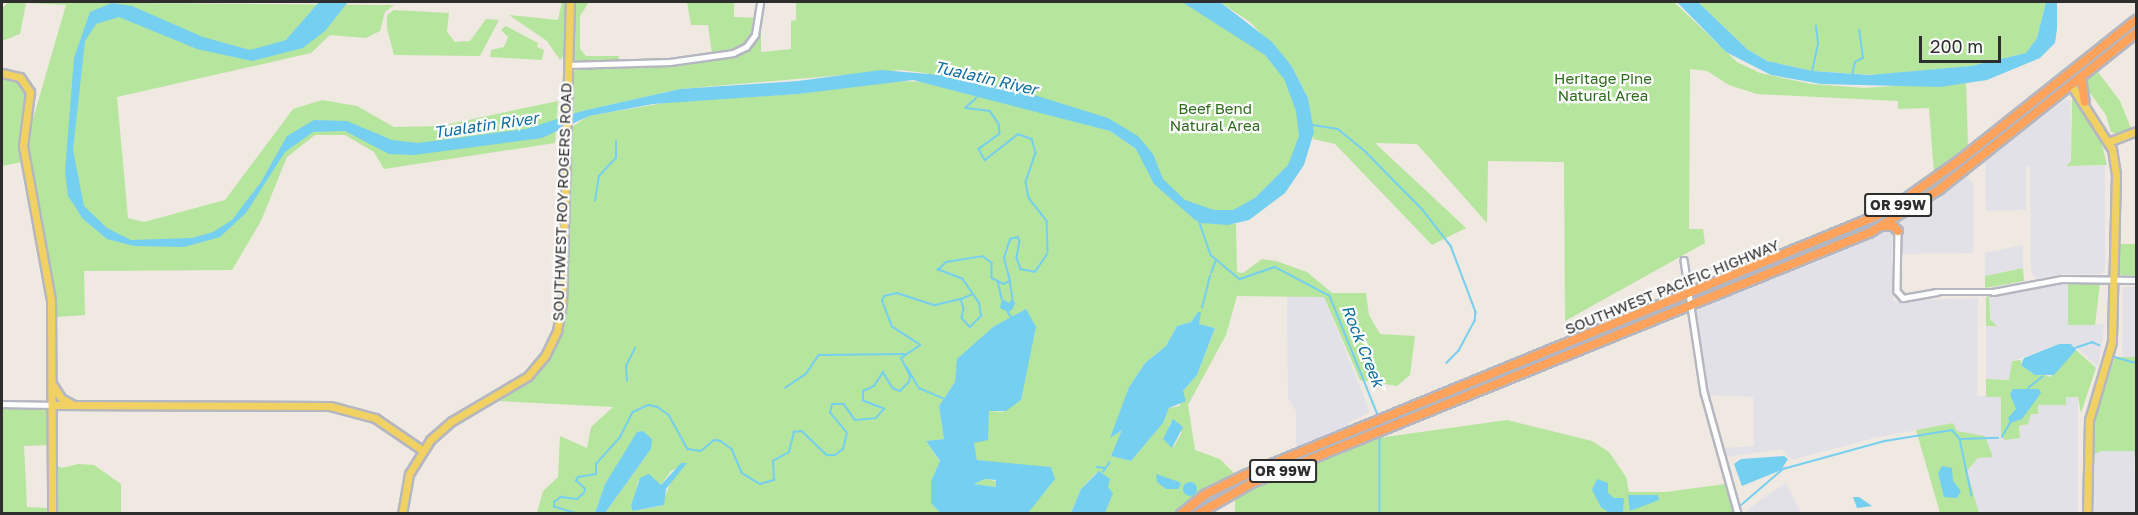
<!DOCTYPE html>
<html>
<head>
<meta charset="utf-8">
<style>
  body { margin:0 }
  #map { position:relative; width:2138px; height:515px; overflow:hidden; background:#efe9e1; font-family:"Golos Text",sans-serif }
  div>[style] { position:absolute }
  .industrial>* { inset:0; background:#e3e1e8 }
  .green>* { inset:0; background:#b6e59e }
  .water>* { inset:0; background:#75cff0 }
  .round { border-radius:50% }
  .stream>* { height:1.5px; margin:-0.75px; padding:0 0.75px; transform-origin:0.75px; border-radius:0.75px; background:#75cff0 }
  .roads { filter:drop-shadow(2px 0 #b4b7c1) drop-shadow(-2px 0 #b4b7c1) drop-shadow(0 2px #b4b7c1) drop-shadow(0 -2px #b4b7c1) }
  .minor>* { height:4.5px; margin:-2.25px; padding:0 2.25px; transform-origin:2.25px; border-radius:2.25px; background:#fff }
  .major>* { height:7px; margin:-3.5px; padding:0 3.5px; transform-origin:3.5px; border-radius:3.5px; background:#f2d163 }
  .highway>* { height:8px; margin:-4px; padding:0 4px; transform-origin:4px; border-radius:4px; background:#ffa35c }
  span { translate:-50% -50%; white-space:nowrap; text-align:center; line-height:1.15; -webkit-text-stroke:4.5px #fff; paint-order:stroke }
  .shield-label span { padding:2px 4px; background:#fff; border:2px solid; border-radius:4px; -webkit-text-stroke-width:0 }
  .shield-label { font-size:14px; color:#2e2e2e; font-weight:700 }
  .park-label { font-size:15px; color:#2c6e1b }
  .street-label { font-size:15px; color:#2e2e2e }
  .water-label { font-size:16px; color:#0d6fa3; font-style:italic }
  .frame { position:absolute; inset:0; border:3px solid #2e2e2e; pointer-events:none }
  .scale { position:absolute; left:1919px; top:36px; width:82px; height:27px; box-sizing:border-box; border:3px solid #2e2e2e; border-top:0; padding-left:8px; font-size:18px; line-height:21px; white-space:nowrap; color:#2e2e2e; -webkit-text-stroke:4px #fff; paint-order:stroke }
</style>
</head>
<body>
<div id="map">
  <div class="industrial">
    <i style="clip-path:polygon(2066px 99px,2070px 101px,2071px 161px,2067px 166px,2105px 166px,2105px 270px,2101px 274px,2062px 274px,2035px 279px,2031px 271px,2030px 167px,2026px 167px,2026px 210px,1986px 211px,1985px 161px)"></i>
    <i style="clip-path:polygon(1967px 176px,1973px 183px,1973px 253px,1902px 254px,1901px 219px)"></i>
    <i style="clip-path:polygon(1892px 229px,1893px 301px,1978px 298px,1977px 396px,2001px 396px,2001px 435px,2019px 425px,2038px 405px,2066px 405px,2066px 397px,2078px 397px,2078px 513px,1979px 513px,1967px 471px,1978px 458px,1993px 456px,1971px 436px,1957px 431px,1953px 423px,1874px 438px,1792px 460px,1781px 449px,1727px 457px,1725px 448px,1754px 446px,1753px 397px,1708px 395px,1696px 310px)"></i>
    <i style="clip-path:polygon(2023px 245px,2023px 268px,1985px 276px,1985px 253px)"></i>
    <i style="clip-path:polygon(2068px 282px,2068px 325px,2105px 324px,2098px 367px,2075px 346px,2059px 344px,2012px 361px,2009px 380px,1986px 379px,1986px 326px,1996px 325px,1990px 319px,1989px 295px)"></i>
    <i style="clip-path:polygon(2123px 287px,2136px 287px,2136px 357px,2122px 357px)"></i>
    <i style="clip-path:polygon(1287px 296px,1324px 297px,1370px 412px,1348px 423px,1348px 426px,1296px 447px,1296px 411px,1288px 399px)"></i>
    <i style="clip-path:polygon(2101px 451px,2134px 451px,2136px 513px,2090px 514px,2091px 456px)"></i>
    <i style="clip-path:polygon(1786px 483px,1801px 513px,1744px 513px,1762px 499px)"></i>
  </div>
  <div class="green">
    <i style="clip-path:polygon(9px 2px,394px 5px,385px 12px,380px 31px,366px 38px,330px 35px,311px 53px,117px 97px,128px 218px,144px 222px,225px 200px,293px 109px,322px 100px,357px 106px,394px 127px,440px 126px,558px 101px,555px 143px,384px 169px,374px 152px,345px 135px,315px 135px,287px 157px,261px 221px,232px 270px,84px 271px,85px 315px,56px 317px,26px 143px,66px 5px,26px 3px,20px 34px,2px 41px,2px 8px)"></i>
    <i style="clip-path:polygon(562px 2px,565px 2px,565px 54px,560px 60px,547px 41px,509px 15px,558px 20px)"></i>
    <i style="clip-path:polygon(573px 2px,589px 2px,580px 16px,580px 49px,586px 56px,619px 56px,618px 62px,572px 61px)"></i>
    <i style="clip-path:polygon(687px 2px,734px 2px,734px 17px,757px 18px,754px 32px,744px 46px,712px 54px,708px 25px,691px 25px)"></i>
    <i style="clip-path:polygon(evenodd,796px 2px,1205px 2px,1263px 39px,1298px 92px,1305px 144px,1272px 193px,1237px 214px,1202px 223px,1236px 224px,1237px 272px,1243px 273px,1262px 259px,1276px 261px,1307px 272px,1332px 293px,1366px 293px,1369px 315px,1380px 334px,1415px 336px,1410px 375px,1397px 386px,1360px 380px,1324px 297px,1237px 296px,1226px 335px,1188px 405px,1195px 450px,1220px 459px,1234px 473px,1203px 489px,1174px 513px,1105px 513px,1108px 487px,1103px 473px,1096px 473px,1081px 489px,1071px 513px,1028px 513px,1043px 492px,996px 463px,977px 460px,973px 443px,987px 438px,989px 411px,1003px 412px,1021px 400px,1030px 344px,1035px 334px,1026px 313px,1020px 314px,993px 327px,958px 359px,955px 382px,939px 406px,944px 439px,926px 441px,940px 462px,931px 481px,931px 503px,940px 513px,605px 513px,651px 449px,640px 431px,605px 484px,595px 513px,537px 513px,543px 491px,558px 477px,560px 436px,587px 448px,591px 427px,613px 407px,499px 401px,532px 378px,553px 351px,563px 323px,569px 129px,588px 116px,676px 101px,798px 94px,892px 81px,931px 82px,1110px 131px,1136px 149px,1163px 193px,1140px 153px,1120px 131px,925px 73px,901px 70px,680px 89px,582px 111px,569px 117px,571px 77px,578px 67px,668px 64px,734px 55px,750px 46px,761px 24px,761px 52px,791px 49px,791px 21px,796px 20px,796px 2px,1197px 314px,1199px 324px,1215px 328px,1197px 375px,1183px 391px,1180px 406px,1169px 408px,1156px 431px,1131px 461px,1111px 456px,1123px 430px,1112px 434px,1119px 421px,1129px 387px,1145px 363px,1166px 346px,1177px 326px,1191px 322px,1197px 314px,796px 2px,1171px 422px,1182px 432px,1173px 448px,1169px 426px,1171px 422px,796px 2px,687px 463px,674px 474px,661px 506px,633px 511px,638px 481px,651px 480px,661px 485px,671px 471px,687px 463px)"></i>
    <i style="clip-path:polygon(1220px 2px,1674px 2px,1737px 62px,1760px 73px,1811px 84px,1865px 88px,1966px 81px,1968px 147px,1934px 173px,1929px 108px,1898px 109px,1898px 101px,1757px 94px,1729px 85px,1707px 71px,1690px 69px,1689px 229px,1703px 229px,1705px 243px,1565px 321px,1564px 162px,1488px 161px,1487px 223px,1417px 144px,1375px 143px,1466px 228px,1432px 245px,1335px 144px,1313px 139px,1308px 98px,1291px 65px,1250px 22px)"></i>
    <i style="clip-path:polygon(1698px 2px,2046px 2px,2037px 38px,2026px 53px,1971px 66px,1876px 75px,1813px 71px,1767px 61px,1747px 49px)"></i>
    <i style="clip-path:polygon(394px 10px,449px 13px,447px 32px,455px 42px,470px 41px,486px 19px,499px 20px,480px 56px,394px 55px,387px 29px,387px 15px)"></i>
    <i style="clip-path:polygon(506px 26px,538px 43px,537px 47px,544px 50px,542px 60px,490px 57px,491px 50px,504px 47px,508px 37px,501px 30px)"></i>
    <i style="clip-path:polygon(2098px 72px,2120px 101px,2131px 128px,2119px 134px,2111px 132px,2106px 115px,2085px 86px,2085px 80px)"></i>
    <i style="clip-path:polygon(2px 76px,17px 80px,28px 95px,20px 135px,22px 162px,2px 166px)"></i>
    <i style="clip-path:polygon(2072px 98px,2100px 137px,2107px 165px,2066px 166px,2071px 161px)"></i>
    <i style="clip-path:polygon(2120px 244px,2136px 244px,2136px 276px,2121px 275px,2119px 271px)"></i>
    <i style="clip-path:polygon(2023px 268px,2024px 281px,1985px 288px,1985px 276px)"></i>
    <i style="clip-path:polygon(2068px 282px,2100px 283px,2095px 325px,2068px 325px)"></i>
    <i style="clip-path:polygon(1989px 295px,1990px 319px,1997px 326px,1986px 326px,1986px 298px)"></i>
    <i style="clip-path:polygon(2076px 350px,2096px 368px,2081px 413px,2078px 397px,2066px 397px,2066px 405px,2038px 405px,2038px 414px,2031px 414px,2028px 424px,2019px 426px,2020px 438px,2005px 440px,2001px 435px,2001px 397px,1986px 397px,1986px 379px,2009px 380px,2012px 361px,2021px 360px,2021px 365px,2050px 377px)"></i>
    <i style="clip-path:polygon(2115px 357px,2136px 357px,2136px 471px,2134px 451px,2101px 451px,2091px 456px,2092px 427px)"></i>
    <i style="clip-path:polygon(2px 407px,48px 407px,48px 445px,24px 446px,27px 507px,48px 508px,48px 513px,2px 514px)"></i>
    <i style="clip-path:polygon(1507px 420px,1592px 441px,1609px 452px,1626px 477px,1629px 492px,1666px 492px,1725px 484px,1733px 513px,1235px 514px,1235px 496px,1378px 438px)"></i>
    <i style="clip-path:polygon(1953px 423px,1957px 431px,1985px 436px,1993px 457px,1978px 458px,1967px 471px,1979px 513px,1940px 513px,1916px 430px)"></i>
    <i style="clip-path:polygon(78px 464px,94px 465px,121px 484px,121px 513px,56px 513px,55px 465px,62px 468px)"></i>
    <i style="clip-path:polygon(985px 479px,996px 481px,996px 487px,974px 484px)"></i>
  </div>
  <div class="water">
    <i style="clip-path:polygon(319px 2px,348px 2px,325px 31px,303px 48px,252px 61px,197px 49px,119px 17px,96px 24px,85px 41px,73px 150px,84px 206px,107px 228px,131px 240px,192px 238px,213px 232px,232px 220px,261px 182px,287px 136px,314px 120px,347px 121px,392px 140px,418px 143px,526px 129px,582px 111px,680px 89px,798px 81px,881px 70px,940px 75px,1018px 90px,1108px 118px,1138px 136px,1153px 154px,1163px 179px,1185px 200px,1214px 210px,1233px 210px,1255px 198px,1288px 165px,1299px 136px,1296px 111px,1284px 79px,1265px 55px,1182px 2px,1220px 2px,1272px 42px,1291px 65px,1308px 98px,1314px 132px,1304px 165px,1285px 193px,1249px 220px,1228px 225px,1200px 223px,1194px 219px,1154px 184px,1136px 149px,1110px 131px,913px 80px,798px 94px,653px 104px,589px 116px,542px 138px,414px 155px,389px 154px,345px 131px,313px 132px,285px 152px,246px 213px,220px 237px,184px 247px,134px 246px,107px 239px,83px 219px,68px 196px,65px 172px,74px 58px,90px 12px,112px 3px,132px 6px,203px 37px,250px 50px,286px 40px)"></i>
    <i style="clip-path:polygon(1677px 2px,1698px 2px,1747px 49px,1767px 61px,1813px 71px,1870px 75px,1971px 66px,2026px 53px,2037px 38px,2046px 2px,2057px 2px,2057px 29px,2055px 43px,2040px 58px,1987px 80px,1940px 87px,1821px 84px,1771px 75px,1726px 52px)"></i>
    <i style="clip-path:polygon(1012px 298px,1015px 303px,1012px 310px,1008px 312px,1000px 308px,1002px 299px,1009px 303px)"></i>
    <i style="clip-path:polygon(evenodd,1026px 309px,1036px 327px,1021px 400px,1006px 411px,989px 411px,988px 440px,974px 443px,977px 460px,1051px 467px,1055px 479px,1028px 513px,940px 513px,931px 503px,931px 481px,940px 461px,926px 441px,944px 439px,939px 406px,955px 382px,957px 359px,993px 327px,1026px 309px,985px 479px,996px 480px,996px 487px,974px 484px,985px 479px)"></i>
    <i style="clip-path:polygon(1198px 312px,1201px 312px,1199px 324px,1215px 328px,1197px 375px,1183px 391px,1186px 401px,1169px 408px,1163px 423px,1131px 461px,1111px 456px,1122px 430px,1110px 438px,1129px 387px,1145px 363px,1166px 346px,1177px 326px,1191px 322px)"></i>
    <i style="clip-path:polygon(2059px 344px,2071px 344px,2076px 350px,2054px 375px,2035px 375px,2021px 365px,2024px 358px)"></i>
    <i style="clip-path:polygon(2013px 389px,2039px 389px,2041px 393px,2022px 419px,2010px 423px,2008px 418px,2016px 409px,2010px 394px)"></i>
    <i style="clip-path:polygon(1173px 419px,1183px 427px,1172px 448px,1163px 439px)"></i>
    <i style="clip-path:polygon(643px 431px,652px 439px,651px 449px,605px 513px,595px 513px,605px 484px,637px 432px)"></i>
    <i style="clip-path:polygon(1784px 456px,1788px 459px,1781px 470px,1742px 486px,1734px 464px,1741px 459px)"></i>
    <i style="clip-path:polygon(681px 463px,687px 463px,666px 489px,664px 505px,633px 511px,631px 506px,640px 478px,649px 474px,661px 485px)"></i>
    <i style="clip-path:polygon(1942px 466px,1952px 468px,1953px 481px,1961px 491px,1957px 498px,1944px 497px,1938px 473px)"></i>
    <i style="clip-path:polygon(1099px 471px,1110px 479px,1108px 487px,1113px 493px,1105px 513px,1071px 513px,1081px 489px)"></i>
    <i style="clip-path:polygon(1156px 474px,1179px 482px,1181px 484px,1178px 489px,1166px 489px,1157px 482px)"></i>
    <i style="clip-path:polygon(1597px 479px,1608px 483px,1608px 493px,1614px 498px,1624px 498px,1623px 513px,1609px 513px,1601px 507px,1592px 490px)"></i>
    <i class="round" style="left:1183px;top:482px;width:14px;height:14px"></i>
    <i style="clip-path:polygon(1628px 495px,1658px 495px,1659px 500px,1630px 511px)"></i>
    <i style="clip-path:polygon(1853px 497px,1859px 497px,1872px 506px,1857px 508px)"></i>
  </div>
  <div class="stream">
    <i style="left:1812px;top:72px;width:30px;rotate:-78deg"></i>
    <i style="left:1818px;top:43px;width:17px;rotate:-97deg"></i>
    <i style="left:1852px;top:75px;width:13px;rotate:-77deg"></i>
    <i style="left:1855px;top:62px;width:9px;rotate:-27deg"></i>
    <i style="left:1863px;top:58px;width:28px;rotate:-98deg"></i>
    <i style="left:977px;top:98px;width:15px;rotate:138deg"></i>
    <i style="left:966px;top:108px;width:24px;rotate:7deg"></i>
    <i style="left:990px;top:111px;width:16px;rotate:55deg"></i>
    <i style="left:999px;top:124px;width:10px;rotate:84deg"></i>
    <i style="left:1000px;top:134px;width:26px;rotate:144deg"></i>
    <i style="left:979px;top:149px;width:13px;rotate:61deg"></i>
    <i style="left:985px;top:160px;width:42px;rotate:-38.2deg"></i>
    <i style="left:1018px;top:134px;width:15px;rotate:20deg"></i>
    <i style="left:1032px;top:139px;width:15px;rotate:74deg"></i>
    <i style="left:1036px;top:153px;width:31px;rotate:109deg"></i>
    <i style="left:1026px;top:182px;width:16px;rotate:79deg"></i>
    <i style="left:1029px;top:198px;width:29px;rotate:52deg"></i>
    <i style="left:1047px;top:221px;width:30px;rotate:88deg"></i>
    <i style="left:1313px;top:125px;width:25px;rotate:9deg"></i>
    <i style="left:1338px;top:129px;width:36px;rotate:39deg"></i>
    <i style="left:1366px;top:152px;width:81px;rotate:45.5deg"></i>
    <i style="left:1423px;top:210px;width:46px;rotate:52.1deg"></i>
    <i style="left:1451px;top:246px;width:71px;rotate:69.3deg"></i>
    <i style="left:1476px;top:312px;width:9px;rotate:96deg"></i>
    <i style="left:1475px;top:321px;width:34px;rotate:118deg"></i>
    <i style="left:1459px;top:351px;width:17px;rotate:135deg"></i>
    <i style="left:595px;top:201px;width:25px;rotate:-81deg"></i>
    <i style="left:599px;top:176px;width:25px;rotate:-47deg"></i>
    <i style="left:616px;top:158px;width:16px;rotate:-90deg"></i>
    <i style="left:1200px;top:223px;width:34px;rotate:71deg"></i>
    <i style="left:1211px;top:255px;width:38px;rotate:40deg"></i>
    <i style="left:1240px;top:279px;width:37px;rotate:-19deg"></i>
    <i style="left:1275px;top:267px;width:62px;rotate:27.8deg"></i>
    <i style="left:1330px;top:296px;width:131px;rotate:68deg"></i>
    <i style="left:1211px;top:273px;width:14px;rotate:-69deg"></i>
    <i style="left:998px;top:281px;width:18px;rotate:77deg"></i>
    <i style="left:1010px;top:281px;width:17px;rotate:80deg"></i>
    <i style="left:961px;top:299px;width:11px;rotate:-22deg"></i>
    <i style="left:1202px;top:308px;width:33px;rotate:-76deg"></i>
    <i style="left:1008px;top:312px;width:7px;rotate:56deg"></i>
    <i style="left:2075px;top:348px;width:18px;rotate:-19deg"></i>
    <i style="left:2092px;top:342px;width:8px;rotate:23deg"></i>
    <i style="left:2115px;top:357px;width:22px;rotate:16deg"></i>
    <i style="left:907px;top:367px;width:24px;rotate:60deg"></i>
    <i style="left:919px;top:388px;width:26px;rotate:23deg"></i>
    <i style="left:627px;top:381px;width:15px;rotate:-94deg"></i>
    <i style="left:626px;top:366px;width:20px;rotate:-63deg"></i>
    <i style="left:785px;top:388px;width:25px;rotate:-34deg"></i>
    <i style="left:806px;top:374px;width:23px;rotate:-56deg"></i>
    <i style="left:819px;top:355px;width:87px;rotate:-0.7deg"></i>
    <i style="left:2028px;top:388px;width:18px;rotate:-38deg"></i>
    <i style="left:1380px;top:434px;width:80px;rotate:90deg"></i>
    <i style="left:2002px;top:437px;width:16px;rotate:-60deg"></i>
    <i style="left:1960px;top:439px;width:38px;rotate:-2deg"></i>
    <i style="left:1097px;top:467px;width:8px;rotate:7deg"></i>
    <i style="left:1103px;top:472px;width:11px;rotate:-56deg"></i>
    <i style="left:1740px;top:506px;width:57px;rotate:-40.7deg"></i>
    <i style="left:1783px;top:469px;width:106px;rotate:-15.4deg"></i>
    <i style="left:1885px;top:441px;width:68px;rotate:-9.3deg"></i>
    <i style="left:1952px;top:430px;width:12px;rotate:48deg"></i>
    <i style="left:1960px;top:439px;width:58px;rotate:78.1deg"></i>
    <i style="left:577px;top:514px;width:24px;rotate:-163deg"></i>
    <i style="left:554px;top:507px;width:5px;rotate:-90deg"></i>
    <i style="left:554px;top:502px;width:9px;rotate:-36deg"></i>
    <i style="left:561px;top:497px;width:16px;rotate:7deg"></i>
    <i style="left:577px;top:499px;width:9px;rotate:-41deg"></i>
    <i style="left:584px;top:493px;width:4px;rotate:-76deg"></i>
    <i style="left:585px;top:489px;width:12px;rotate:-138deg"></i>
    <i style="left:576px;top:481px;width:4px;rotate:-63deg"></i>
    <i style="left:578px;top:477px;width:18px;rotate:-9deg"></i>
    <i style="left:596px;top:474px;width:10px;rotate:-90deg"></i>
    <i style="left:596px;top:464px;width:36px;rotate:-48deg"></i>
    <i style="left:620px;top:437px;width:28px;rotate:-63deg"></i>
    <i style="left:633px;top:412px;width:17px;rotate:-25deg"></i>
    <i style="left:648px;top:405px;width:10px;rotate:11deg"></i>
    <i style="left:658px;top:407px;width:14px;rotate:36deg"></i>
    <i style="left:669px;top:415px;width:39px;rotate:61deg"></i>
    <i style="left:688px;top:449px;width:13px;rotate:9deg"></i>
    <i style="left:701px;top:451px;width:17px;rotate:-40deg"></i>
    <i style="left:714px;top:440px;width:7px;rotate:8deg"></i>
    <i style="left:721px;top:441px;width:14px;rotate:36deg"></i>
    <i style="left:732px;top:449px;width:26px;rotate:67deg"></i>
    <i style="left:742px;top:473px;width:21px;rotate:31deg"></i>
    <i style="left:760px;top:484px;width:15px;rotate:-16deg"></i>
    <i style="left:774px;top:480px;width:19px;rotate:-93deg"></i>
    <i style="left:773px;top:461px;width:18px;rotate:-29deg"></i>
    <i style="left:789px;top:452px;width:21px;rotate:-76deg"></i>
    <i style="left:794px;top:432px;width:8px;rotate:-7deg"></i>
    <i style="left:802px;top:431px;width:35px;rotate:44deg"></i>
    <i style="left:827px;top:455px;width:8px"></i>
    <i style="left:835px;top:455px;width:10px;rotate:-37deg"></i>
    <i style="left:843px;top:449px;width:16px;rotate:-76deg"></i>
    <i style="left:847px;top:433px;width:26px;rotate:-130deg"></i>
    <i style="left:830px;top:413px;width:9px;rotate:-77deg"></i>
    <i style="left:832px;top:404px;width:12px"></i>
    <i style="left:844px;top:404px;width:19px;rotate:55deg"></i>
    <i style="left:855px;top:420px;width:21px;rotate:-5deg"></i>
    <i style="left:876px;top:418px;width:12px;rotate:-48deg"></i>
    <i style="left:884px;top:409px;width:22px;rotate:-159deg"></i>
    <i style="left:863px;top:401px;width:10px;rotate:-90deg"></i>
    <i style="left:863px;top:391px;width:12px;rotate:-24deg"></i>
    <i style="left:874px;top:386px;width:17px;rotate:-57deg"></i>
    <i style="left:883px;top:372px;width:19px;rotate:58deg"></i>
    <i style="left:893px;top:388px;width:8px;rotate:23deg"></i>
    <i style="left:900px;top:391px;width:13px;rotate:-45deg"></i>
    <i style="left:909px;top:382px;width:6px;rotate:-81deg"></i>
    <i style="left:910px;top:376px;width:20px;rotate:-117deg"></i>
    <i style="left:901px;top:358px;width:23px;rotate:-34deg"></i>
    <i style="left:920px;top:345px;width:33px;rotate:-147deg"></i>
    <i style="left:892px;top:327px;width:28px;rotate:-111deg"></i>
    <i style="left:882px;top:301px;width:5px;rotate:-68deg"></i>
    <i style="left:884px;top:296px;width:13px;rotate:-13deg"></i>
    <i style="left:897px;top:293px;width:40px;rotate:18deg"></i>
    <i style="left:935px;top:305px;width:27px;rotate:-13deg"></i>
    <i style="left:961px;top:299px;width:10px;rotate:73deg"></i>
    <i style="left:964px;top:309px;width:9px;rotate:103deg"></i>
    <i style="left:962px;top:318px;width:12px;rotate:48deg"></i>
    <i style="left:970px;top:327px;width:16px;rotate:-45deg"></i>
    <i style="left:981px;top:316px;width:13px;rotate:-99deg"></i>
    <i style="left:979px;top:303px;width:29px;rotate:-125deg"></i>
    <i style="left:962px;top:279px;width:26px;rotate:-159deg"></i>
    <i style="left:938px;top:270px;width:11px;rotate:-45deg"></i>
    <i style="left:946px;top:262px;width:37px;rotate:-9deg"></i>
    <i style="left:983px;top:256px;width:11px;rotate:38deg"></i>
    <i style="left:992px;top:263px;width:15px;rotate:90deg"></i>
    <i style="left:992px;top:278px;width:13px;rotate:27deg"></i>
    <i style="left:1004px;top:284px;width:7px;rotate:-27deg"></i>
    <i style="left:1010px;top:281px;width:24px;rotate:-105deg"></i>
    <i style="left:1004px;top:258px;width:20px;rotate:-72deg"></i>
    <i style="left:1010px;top:239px;width:8px;rotate:-14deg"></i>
    <i style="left:1018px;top:237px;width:4px;rotate:63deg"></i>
    <i style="left:1020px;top:241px;width:17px;rotate:100deg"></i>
    <i style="left:1017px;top:258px;width:12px;rotate:70deg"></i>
    <i style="left:1021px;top:269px;width:14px;rotate:12deg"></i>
    <i style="left:1035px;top:272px;width:22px;rotate:-56deg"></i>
    <i style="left:1730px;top:514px;width:5px;rotate:-37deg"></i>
  </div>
  <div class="roads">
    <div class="minor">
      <i style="left:568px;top:65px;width:102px;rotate:-1.7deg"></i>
      <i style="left:670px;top:62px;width:64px;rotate:-8.1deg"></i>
      <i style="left:733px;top:53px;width:14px;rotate:-25deg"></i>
      <i style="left:746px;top:47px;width:15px;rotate:-53deg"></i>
      <i style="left:755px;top:35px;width:33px;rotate:-81deg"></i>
      <i style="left:1898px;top:231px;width:60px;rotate:91deg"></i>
      <i style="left:1897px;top:291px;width:9px;rotate:49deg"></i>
      <i style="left:1903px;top:298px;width:34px;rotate:-10deg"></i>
      <i style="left:1936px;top:292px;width:57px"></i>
      <i style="left:1993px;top:292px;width:70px;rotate:-10.7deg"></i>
      <i style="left:2062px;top:279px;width:74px;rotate:0.8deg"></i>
      <i style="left:1684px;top:260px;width:134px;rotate:81.4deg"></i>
      <i style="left:1704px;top:392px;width:127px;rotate:74.4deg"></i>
      <i style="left:2px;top:404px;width:50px;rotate:1.1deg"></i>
    </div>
    <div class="major">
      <i style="left:2px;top:73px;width:18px;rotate:13deg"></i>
      <i style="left:20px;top:77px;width:18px;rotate:56deg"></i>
      <i style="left:30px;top:92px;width:54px;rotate:97.4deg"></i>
      <i style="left:23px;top:146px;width:157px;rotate:79.7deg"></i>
      <i style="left:51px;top:300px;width:214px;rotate:89.7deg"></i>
      <i style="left:2071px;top:85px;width:76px;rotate:57.4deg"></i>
      <i style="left:2112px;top:149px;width:25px;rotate:81deg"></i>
      <i style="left:2116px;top:174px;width:168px;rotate:91.4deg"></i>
      <i style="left:2112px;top:342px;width:81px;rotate:106.4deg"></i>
      <i style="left:2089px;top:420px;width:94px;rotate:91.2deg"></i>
      <i style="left:2108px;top:142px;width:30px;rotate:-21deg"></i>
      <i style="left:53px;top:385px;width:15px;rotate:58deg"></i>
      <i style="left:61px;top:398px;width:13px;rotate:29deg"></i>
      <i style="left:52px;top:405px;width:278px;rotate:0.2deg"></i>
      <i style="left:330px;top:406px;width:47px;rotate:14.9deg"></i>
      <i style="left:375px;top:418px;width:57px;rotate:34.2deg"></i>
      <i style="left:402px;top:514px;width:41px;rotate:-80.1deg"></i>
      <i style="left:409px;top:474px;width:40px;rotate:-58deg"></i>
      <i style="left:430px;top:440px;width:29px;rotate:-41deg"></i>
      <i style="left:452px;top:421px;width:88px;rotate:-30.6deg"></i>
      <i style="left:528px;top:376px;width:26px;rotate:-50deg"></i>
      <i style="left:545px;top:356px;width:28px;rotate:-64deg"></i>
      <i style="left:557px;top:331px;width:27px;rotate:-80deg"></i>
      <i style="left:562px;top:304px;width:302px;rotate:-88.5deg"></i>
    </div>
    <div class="highway">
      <i style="left:2081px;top:78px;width:24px;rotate:81deg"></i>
      <i style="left:1883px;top:226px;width:10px"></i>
      <i style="left:1893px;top:226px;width:7px;rotate:45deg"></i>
      <i style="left:1181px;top:514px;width:32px;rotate:-39deg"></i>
      <i style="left:1206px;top:494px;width:43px;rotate:-26deg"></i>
      <i style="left:1245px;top:475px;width:695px;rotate:-22.32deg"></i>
      <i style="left:1888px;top:211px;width:88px;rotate:-35.3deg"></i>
      <i style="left:1960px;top:160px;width:225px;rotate:-38.5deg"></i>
      <i style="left:1198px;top:514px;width:62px;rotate:-29.9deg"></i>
      <i style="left:1252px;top:483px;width:668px;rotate:-22.07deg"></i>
      <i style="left:1871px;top:232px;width:81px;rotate:-31.9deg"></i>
      <i style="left:1940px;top:189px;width:251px;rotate:-38.5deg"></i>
    </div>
  </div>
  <div class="shield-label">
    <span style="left:1898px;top:205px">OR 99W</span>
    <span style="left:1283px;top:471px">OR 99W</span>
  </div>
  <div class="park-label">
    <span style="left:1603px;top:87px">Heritage Pine<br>Natural Area</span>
    <span style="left:1215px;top:117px">Beef Bend<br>Natural Area</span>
  </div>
  <div class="street-label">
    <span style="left:562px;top:202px;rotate:-88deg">SOUTHWEST ROY ROGERS ROAD</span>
    <span style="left:1672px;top:287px;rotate:-22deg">SOUTHWEST PACIFIC HIGHWAY</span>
  </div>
  <div class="water-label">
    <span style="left:986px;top:78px;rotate:13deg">Tualatin River</span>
    <span style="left:486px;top:125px;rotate:-8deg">Tualatin River</span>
    <span style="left:1363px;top:346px;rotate:68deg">Rock Creek</span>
  </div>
  <div class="frame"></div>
  <div class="scale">200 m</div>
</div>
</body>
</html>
